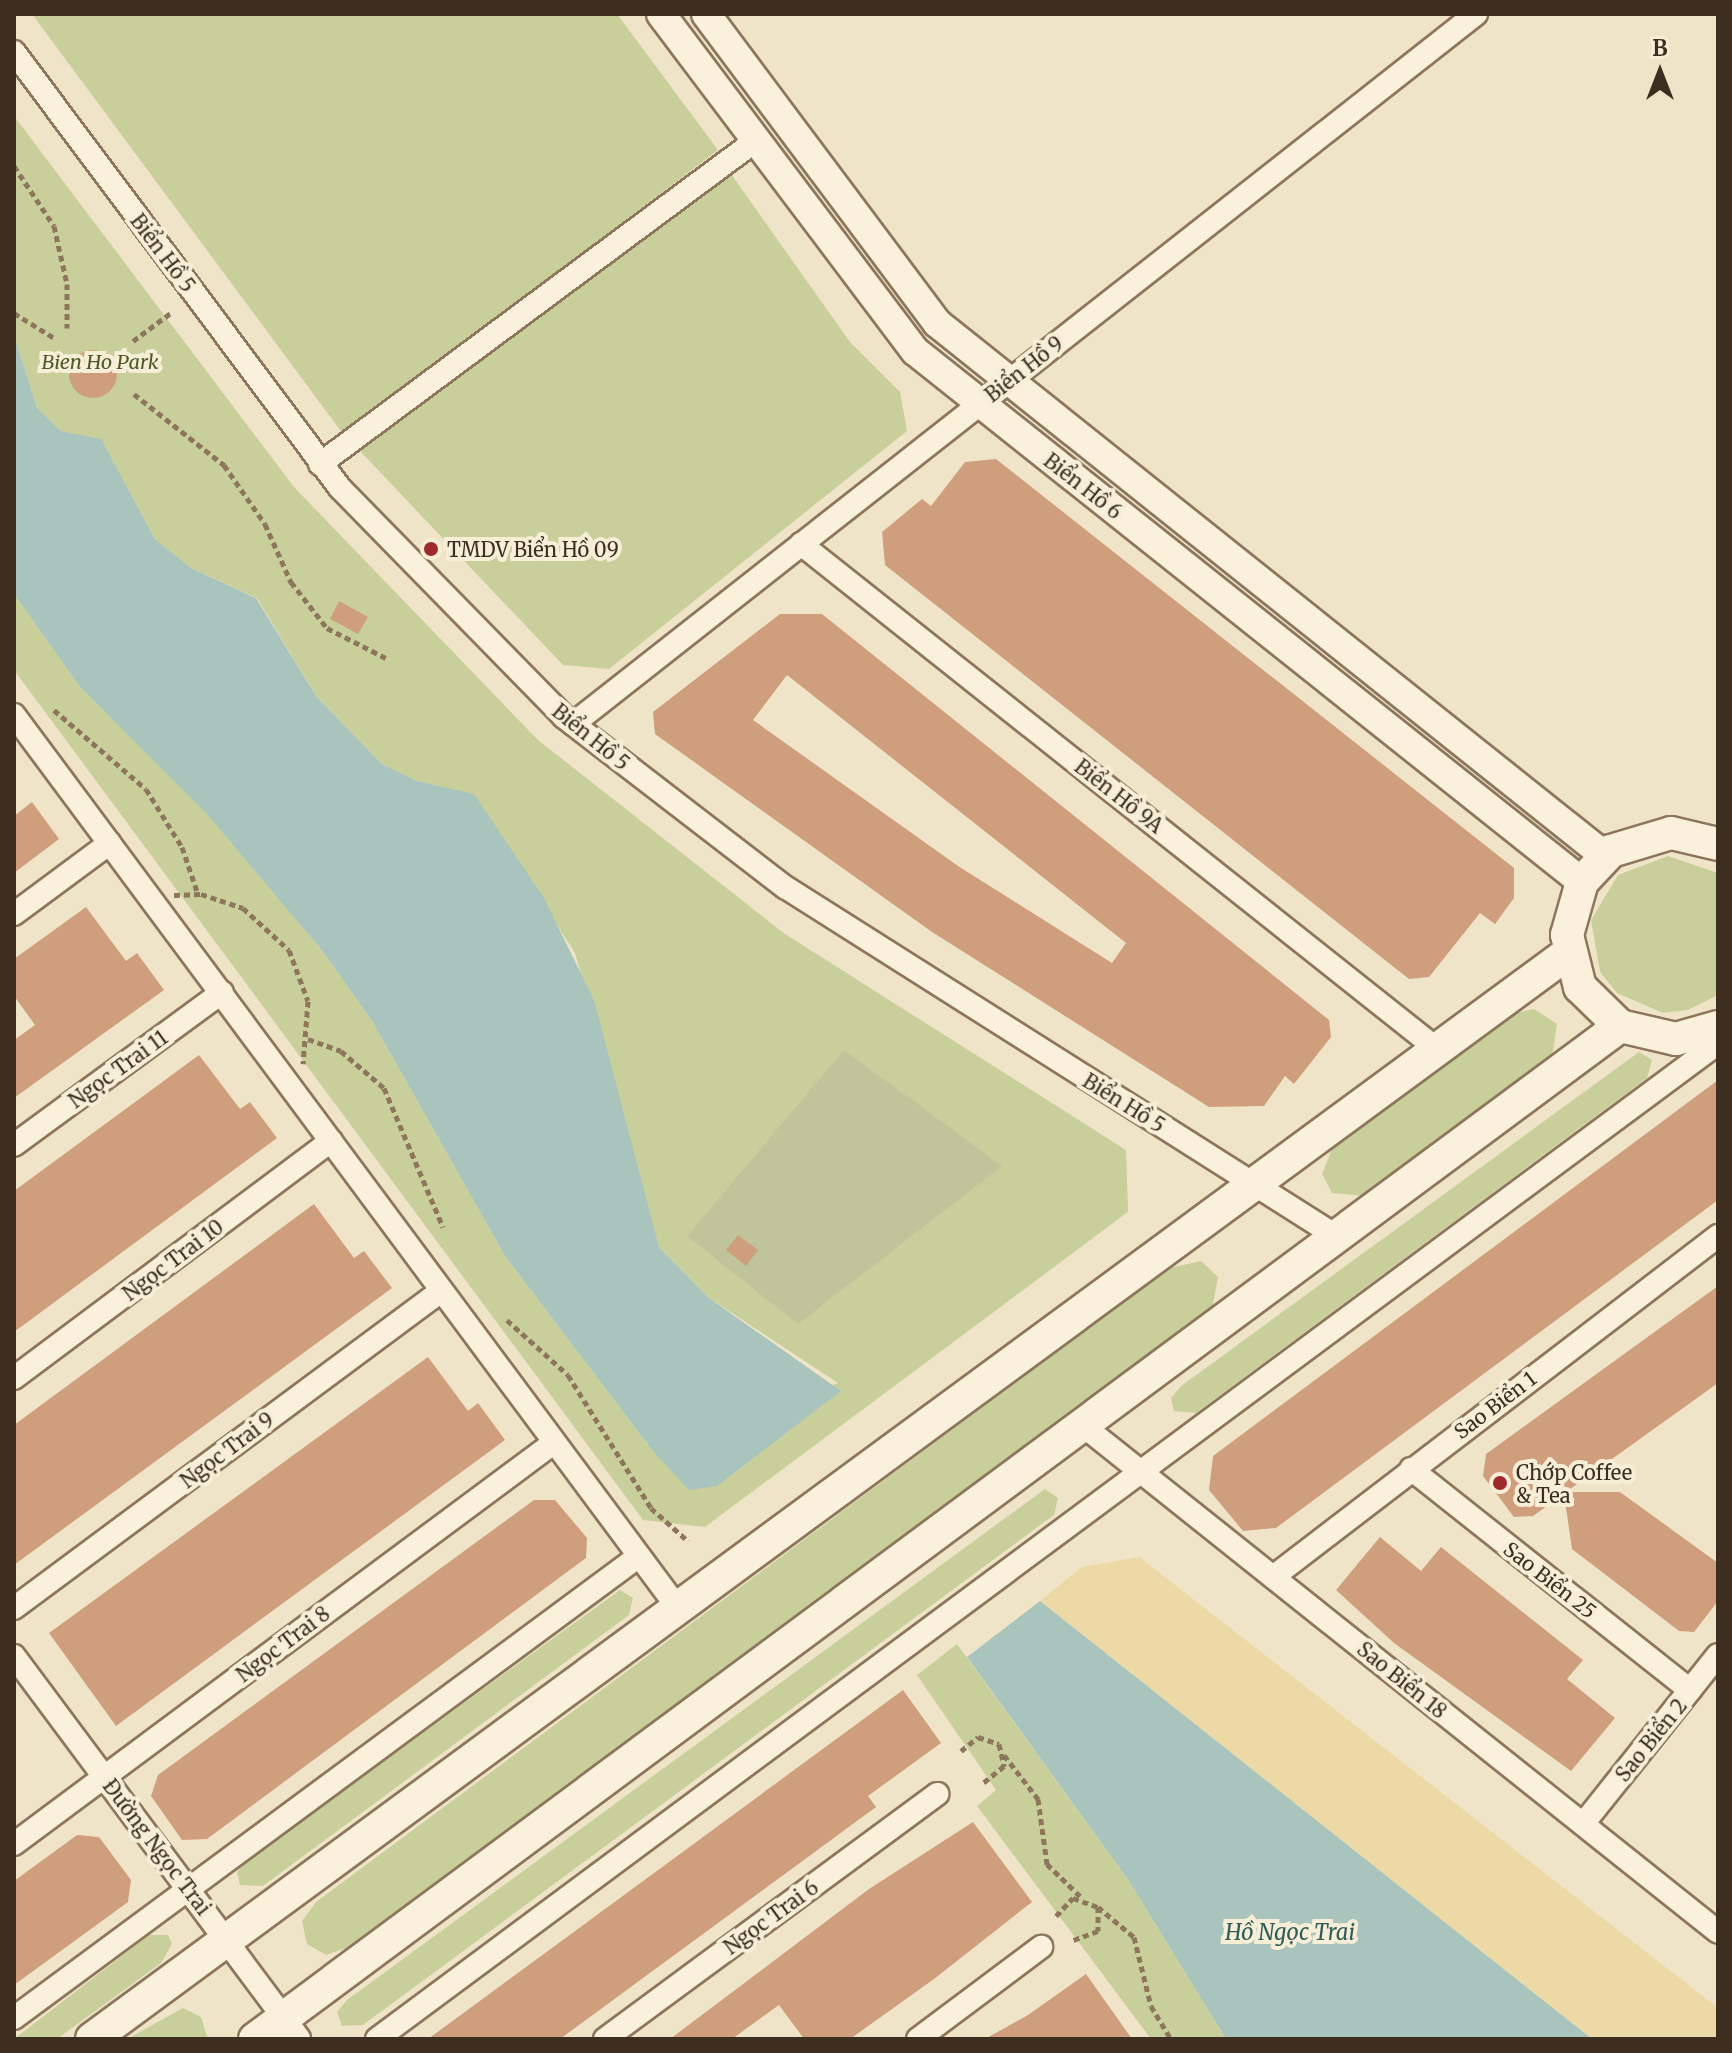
<!DOCTYPE html>
<html>
<head>
<meta charset="utf-8">
<style>
  body { margin:0 }
  #map { position:relative; width:1732px; height:2053px; overflow:hidden; background:#f0e4c8; font-family:Merriweather,serif }
  div>[style] { position:absolute }
  .green>* { inset:0; background:#c9cf9b }
  .sand>* { inset:0; background:#ecd9a5 }
  .cemetery>* { inset:0; background:#bfc49a }
  .water>* { inset:0; background:#a9c4bc }
  .building>* { inset:0; background:#cf9f7d }
  .round { border-radius:50% }
  .path>* { height:5px; margin-top:-2.5px; transform-origin:0; background:repeating-linear-gradient(90deg,#8d765c 0 6px,transparent 0 10px) }
  .roads { filter:drop-shadow(2px 0 #8d765c) drop-shadow(-2px 0 #8d765c) drop-shadow(0 2px #8d765c) drop-shadow(0 -2px #8d765c) }
  .minor>* { height:22px; margin:-11px; padding:0 11px; transform-origin:11px; border-radius:11px; background:#faf1dc }
  .tertiary>* { height:28px; margin:-14px; padding:0 14px; transform-origin:14px; border-radius:14px; background:#faf1dc }
  .secondary>* { height:32px; margin:-16px; padding:0 16px; transform-origin:16px; border-radius:16px; background:#faf1dc }
  .dots>* { width:22px; height:22px; translate:-50% -50%; box-sizing:border-box; border:4px solid #f7eed8; border-radius:50% }
  span { translate:-50% -50%; white-space:nowrap; text-align:center; line-height:1.15; -webkit-text-stroke:8px #f7eed8; paint-order:stroke }
  .street-label { font-size:20px; color:#3d2e20 }
  .park-label { font-size:20px; color:#4d5a26; font-style:italic }
  .poi-label { font-size:20px; color:#3d2e20 }
  .left { translate:0 -50%; text-align:left }
  .water-label { font-size:22px; color:#2f5d5a; font-style:italic }
  .frame { position:absolute; inset:0; border:16px solid #3d2e20; pointer-events:none }
  .north { position:absolute; left:1620px; top:32px; width:80px; height:80px; -webkit-text-stroke:6px #f7eed8; paint-order:stroke; rotate:0deg; font-size:22px; font-weight:700; line-height:32px; text-align:center; color:#3d2e20 }
  .north::after { content:''; display:block; margin:auto; width:28px; height:36px; background:#3d2e20; clip-path:polygon(50% 0,100% 100%,50% 72%,0 100%) }
</style>
</head>
<body>
<div id="map">
  <div class="green">
    <i style="clip-path:polygon(32px 14px,617px 14px,718px 150px,343px 434px)"></i>
    <i style="clip-path:polygon(14px 116px,294px 487px,538px 740px,785px 934px,1126px 1150px,1128px 1212px,705px 1527px,643px 1520px,14px 670px,14px 594px,80px 687px,207px 813px,324px 953px,372px 1021px,505px 1256px,652px 1450px,838px 1383px,709px 1298px,659px 1247px,575px 953px,474px 795px,417px 781px,382px 764px,316px 696px,257px 598px,191px 568px,155px 539px,101px 440px,61px 431px,37px 408px,14px 335px)"></i>
    <i style="clip-path:polygon(731px 174px,850px 342px,900px 392px,907px 431px,609px 669px,563px 665px,360px 451px)"></i>
    <i style="clip-path:polygon(1668px 856px,1718px 873px,1718px 995px,1688px 1010px,1663px 1013px,1617px 993px,1600px 972px,1591px 920px,1618px 875px)"></i>
    <i style="clip-path:polygon(1534px 1009px,1557px 1024px,1552px 1057px,1364px 1196px,1332px 1193px,1322px 1174px,1332px 1149px,1515px 1013px)"></i>
    <i style="clip-path:polygon(1639px 1052px,1652px 1060px,1647px 1078px,1196px 1413px,1174px 1411px,1171px 1398px,1181px 1386px)"></i>
    <i style="clip-path:polygon(1201px 1261px,1218px 1277px,1212px 1309px,349px 1947px,326px 1955px,307px 1944px,302px 1921px,316px 1902px,1170px 1268px)"></i>
    <i style="clip-path:polygon(1045px 1489px,1058px 1498px,1054px 1515px,363px 2025px,342px 2026px,337px 2012px,347px 2000px)"></i>
    <i style="clip-path:polygon(620px 1590px,633px 1598px,629px 1615px,263px 1886px,240px 1885px,237px 1872px,247px 1860px)"></i>
    <i style="clip-path:polygon(957px 1644px,1129px 1881px,1226px 2039px,1151px 2039px,977px 1806px,996px 1790px,917px 1675px)"></i>
    <i style="clip-path:polygon(149px 1935px,168px 1935px,172px 1944px,161px 1963px,57px 2039px,14px 2039px)"></i>
    <i style="clip-path:polygon(183px 2008px,201px 2017px,208px 2039px,127px 2039px)"></i>
  </div>
  <div class="sand">
    <i style="clip-path:polygon(1139px 1557px,1718px 2008px,1718px 2039px,1592px 2039px,1040px 1601px,1082px 1567px)"></i>
  </div>
  <div class="cemetery">
    <i style="clip-path:polygon(844px 1050px,1002px 1166px,798px 1324px,687px 1236px)"></i>
  </div>
  <div class="water">
    <i style="clip-path:polygon(14px 335px,37px 408px,61px 431px,101px 439px,155px 539px,191px 568px,256px 598px,316px 696px,382px 764px,417px 781px,474px 794px,544px 898px,594px 1000px,659px 1247px,709px 1298px,841px 1391px,717px 1486px,689px 1490px,652px 1450px,505px 1256px,372px 1021px,324px 953px,207px 814px,80px 687px,14px 594px)"></i>
    <i style="clip-path:polygon(1040px 1601px,1592px 2039px,1226px 2039px,1129px 1881px,967px 1657px)"></i>
  </div>
  <div class="building">
    <i class="round" style="left:69px;top:350px;width:48px;height:48px"></i>
    <i style="clip-path:polygon(996px 459px,1514px 868px,1514px 898px,1495px 924px,1480px 913px,1429px 977px,1409px 979px,885px 565px,882px 532px,922px 499px,931px 506px,965px 462px)"></i>
    <i style="clip-path:polygon(339px 601px,368px 617px,358px 634px,330px 619px)"></i>
    <i style="clip-path:polygon(evenodd,780px 614px,822px 614px,1329px 1020px,1331px 1037px,1294px 1084px,1285px 1076px,1264px 1106px,1209px 1107px,932px 932px,655px 734px,653px 712px,780px 614px,787px 675px,1126px 943px,1112px 963px,958px 866px,753px 720px,787px 675px)"></i>
    <i style="clip-path:polygon(32px 802px,59px 839px,14px 873px,14px 816px)"></i>
    <i style="clip-path:polygon(86px 907px,126px 961px,137px 953px,164px 990px,14px 1098px,14px 1040px,35px 1025px,14px 996px,14px 959px)"></i>
    <i style="clip-path:polygon(199px 1055px,240px 1109px,250px 1102px,277px 1138px,14px 1332px,14px 1191px)"></i>
    <i style="clip-path:polygon(1718px 1080px,1718px 1200px,1276px 1528px,1243px 1531px,1209px 1490px,1213px 1456px)"></i>
    <i style="clip-path:polygon(314px 1204px,354px 1258px,364px 1251px,392px 1288px,14px 1565px,14px 1425px)"></i>
    <i style="clip-path:polygon(738px 1235px,758px 1250px,746px 1266px,726px 1250px)"></i>
    <i style="clip-path:polygon(1718px 1286px,1718px 1383px,1566px 1492px,1620px 1492px,1718px 1563px,1718px 1601px,1694px 1632px,1679px 1631px,1572px 1549px,1564px 1494px,1533px 1516px,1514px 1517px,1483px 1476px,1486px 1454px)"></i>
    <i style="clip-path:polygon(428px 1357px,468px 1411px,478px 1403px,505px 1440px,116px 1726px,49px 1633px)"></i>
    <i style="clip-path:polygon(534px 1500px,555px 1500px,587px 1538px,586px 1558px,207px 1839px,182px 1840px,151px 1796px,158px 1775px)"></i>
    <i style="clip-path:polygon(1380px 1537px,1421px 1571px,1441px 1547px,1583px 1660px,1567px 1679px,1615px 1718px,1571px 1771px,1394px 1643px,1336px 1590px)"></i>
    <i style="clip-path:polygon(903px 1690px,941px 1743px,868px 1796px,876px 1807px,560px 2039px,428px 2039px)"></i>
    <i style="clip-path:polygon(973px 1822px,1032px 1902px,934px 1979px,850px 2039px,804px 2039px,779px 2005px,732px 2039px,670px 2039px,869px 1889px)"></i>
    <i style="clip-path:polygon(77px 1835px,99px 1837px,131px 1880px,128px 1902px,14px 1985px,14px 1881px)"></i>
    <i style="clip-path:polygon(1086px 1974px,1132px 2039px,985px 2039px,1028px 2015px)"></i>
  </div>
  <div class="path">
    <i style="left:14px;top:166px;width:72px;rotate:56.3deg"></i>
    <i style="left:54px;top:226px;width:59px;rotate:77.4deg"></i>
    <i style="left:67px;top:284px;width:44px;rotate:90deg"></i>
    <i style="left:14px;top:313px;width:49px;rotate:31.8deg"></i>
    <i style="left:133px;top:341px;width:49px;rotate:-36.6deg"></i>
    <i style="left:134px;top:394px;width:115px;rotate:38.3deg"></i>
    <i style="left:224px;top:465px;width:72px;rotate:55.2deg"></i>
    <i style="left:265px;top:524px;width:64px;rotate:65.9deg"></i>
    <i style="left:291px;top:582px;width:58px;rotate:52deg"></i>
    <i style="left:327px;top:628px;width:66px;rotate:27deg"></i>
    <i style="left:54px;top:710px;width:121px;rotate:40.7deg"></i>
    <i style="left:146px;top:789px;width:68px;rotate:58.2deg"></i>
    <i style="left:182px;top:847px;width:50px;rotate:71.2deg"></i>
    <i style="left:174px;top:895px;width:27px;rotate:-2deg"></i>
    <i style="left:201px;top:894px;width:44px;rotate:18.4deg"></i>
    <i style="left:243px;top:908px;width:62px;rotate:42.4deg"></i>
    <i style="left:289px;top:950px;width:54px;rotate:69.6deg"></i>
    <i style="left:308px;top:1001px;width:63px;rotate:94.5deg"></i>
    <i style="left:308px;top:1039px;width:35px;rotate:20deg"></i>
    <i style="left:341px;top:1051px;width:57px;rotate:40.7deg"></i>
    <i style="left:384px;top:1088px;width:151px;rotate:67deg"></i>
    <i style="left:507px;top:1320px;width:82px;rotate:42deg"></i>
    <i style="left:568px;top:1375px;width:157px;rotate:58deg"></i>
    <i style="left:651px;top:1508px;width:50px;rotate:41.7deg"></i>
    <i style="left:961px;top:1751px;width:22px;rotate:-39deg"></i>
    <i style="left:978px;top:1737px;width:22px;rotate:18deg"></i>
    <i style="left:999px;top:1744px;width:23px;rotate:77deg"></i>
    <i style="left:1004px;top:1766px;width:27px;rotate:141deg"></i>
    <i style="left:1004px;top:1755px;width:56px;rotate:52.3deg"></i>
    <i style="left:1038px;top:1799px;width:66px;rotate:82.1deg"></i>
    <i style="left:1047px;top:1864px;width:49px;rotate:44.2deg"></i>
    <i style="left:1098px;top:1907px;width:47px;rotate:39.8deg"></i>
    <i style="left:1134px;top:1937px;width:71px;rotate:76.2deg"></i>
    <i style="left:1151px;top:2006px;width:39px;rotate:59deg"></i>
    <i style="left:1056px;top:1916px;width:25px;rotate:-47deg"></i>
    <i style="left:1073px;top:1898px;width:27px;rotate:20deg"></i>
    <i style="left:1098px;top:1907px;width:24px;rotate:90deg"></i>
    <i style="left:1098px;top:1931px;width:27px;rotate:160deg"></i>
  </div>
  <div class="roads">
    <div class="minor">
      <i style="left:14px;top:52px;width:544px;rotate:53.21deg"></i>
      <i style="left:340px;top:488px;width:320px;rotate:45.6deg"></i>
      <i style="left:564px;top:717px;width:279px;rotate:37.6deg"></i>
      <i style="left:785px;top:887px;width:652px;rotate:32.35deg"></i>
      <i style="left:320px;top:464px;width:542px;rotate:-36.59deg"></i>
      <i style="left:801px;top:544px;width:812px;rotate:38.45deg"></i>
      <i style="left:14px;top:715px;width:1113px;rotate:53.37deg"></i>
      <i style="left:573px;top:724px;width:1149px;rotate:-38.18deg"></i>
      <i style="left:14px;top:914px;width:119px;rotate:-36.5deg"></i>
      <i style="left:14px;top:1145px;width:258px;rotate:-36.3deg"></i>
      <i style="left:14px;top:1378px;width:396px;rotate:-36.8deg"></i>
      <i style="left:1086px;top:1428px;width:808px;rotate:38.57deg"></i>
      <i style="left:1411px;top:1469px;width:356px;rotate:38.4deg"></i>
      <i style="left:1273px;top:1577px;width:561px;rotate:-37.46deg"></i>
      <i style="left:14px;top:1608px;width:532px;rotate:-36.59deg"></i>
      <i style="left:14px;top:1656px;width:477px;rotate:53.3deg"></i>
      <i style="left:1583px;top:1824px;width:216px;rotate:-51.4deg"></i>
      <i style="left:14px;top:1844px;width:670px;rotate:-36.63deg"></i>
      <i style="left:14px;top:2018px;width:777px;rotate:-36.47deg"></i>
      <i style="left:377px;top:2039px;width:1670px;rotate:-36.6deg"></i>
      <i style="left:605px;top:2039px;width:413px;rotate:-36.4deg"></i>
      <i style="left:918px;top:2039px;width:154px;rotate:-36.8deg"></i>
    </div>
    <div class="tertiary">
      <i style="left:661px;top:14px;width:422px;rotate:53deg"></i>
      <i style="left:915px;top:351px;width:853px;rotate:38.52deg"></i>
      <i style="left:706px;top:14px;width:386px;rotate:53.2deg"></i>
      <i style="left:937px;top:323px;width:855px;rotate:38.59deg"></i>
    </div>
    <div class="secondary">
      <i style="left:1718px;top:844px;width:48px;rotate:-166.8deg"></i>
      <i style="left:1671px;top:833px;width:63px;rotate:163.3deg"></i>
      <i style="left:1611px;top:851px;width:42px;rotate:133.1deg"></i>
      <i style="left:1582px;top:882px;width:55px;rotate:105.8deg"></i>
      <i style="left:1567px;top:935px;width:54px;rotate:76deg"></i>
      <i style="left:1580px;top:987px;width:56px;rotate:44.3deg"></i>
      <i style="left:1620px;top:1026px;width:57px;rotate:13.1deg"></i>
      <i style="left:1676px;top:1039px;width:44px;rotate:-15.9deg"></i>
      <i style="left:92px;top:2039px;width:1832px;rotate:-36.34deg"></i>
      <i style="left:255px;top:2039px;width:1700px;rotate:-36.58deg"></i>
    </div>
  </div>
  <div class="dots">
    <i style="left:431px;top:549px;background:#9e2a2b"></i>
    <i style="left:1500px;top:1483px;background:#9e2a2b"></i>
  </div>
  <div class="street-label">
    <span style="left:163px;top:253px;rotate:53deg">Biển Hồ 5</span>
    <span style="left:1024px;top:369px;rotate:-38deg">Biển Hồ 9</span>
    <span style="left:1083px;top:486px;rotate:38deg">Biển Hồ 6</span>
    <span style="left:591px;top:737px;rotate:39deg">Biển Hồ 5</span>
    <span style="left:1119px;top:796px;rotate:38deg">Biển Hồ 9A</span>
    <span style="left:118px;top:1069px;rotate:-36deg">Ngọc Trai 11</span>
    <span style="left:1124px;top:1103px;rotate:32deg">Biển Hồ 5</span>
    <span style="left:173px;top:1260px;rotate:-37deg">Ngọc Trai 10</span>
    <span style="left:1495px;top:1405px;rotate:-37deg">Sao Biển 1</span>
    <span style="left:227px;top:1450px;rotate:-37deg">Ngọc Trai 9</span>
    <span style="left:1550px;top:1580px;rotate:38deg">Sao Biển 25</span>
    <span style="left:283px;top:1644px;rotate:-37deg">Ngọc Trai 8</span>
    <span style="left:1402px;top:1680px;rotate:39deg">Sao Biển 18</span>
    <span style="left:1651px;top:1740px;rotate:-51deg">Sao Biển 2</span>
    <span style="left:157px;top:1847px;rotate:53deg">Đường Ngọc Trai</span>
    <span style="left:771px;top:1917px;rotate:-36deg">Ngọc Trai 6</span>
  </div>
  <div class="park-label">
    <span style="left:100px;top:361px">Bien Ho Park</span>
  </div>
  <div class="poi-label">
    <span class="left" style="left:447px;top:549px">TMDV Biển Hồ 09</span>
    <span class="left" style="left:1516px;top:1484px">Chớp Coffee<br>&amp; Tea</span>
  </div>
  <div class="water-label">
    <span style="left:1290px;top:1933px">Hồ Ngọc Trai</span>
  </div>
  <div class="frame"></div>
  <div class="north">B</div>
</div>
</body>
</html>
